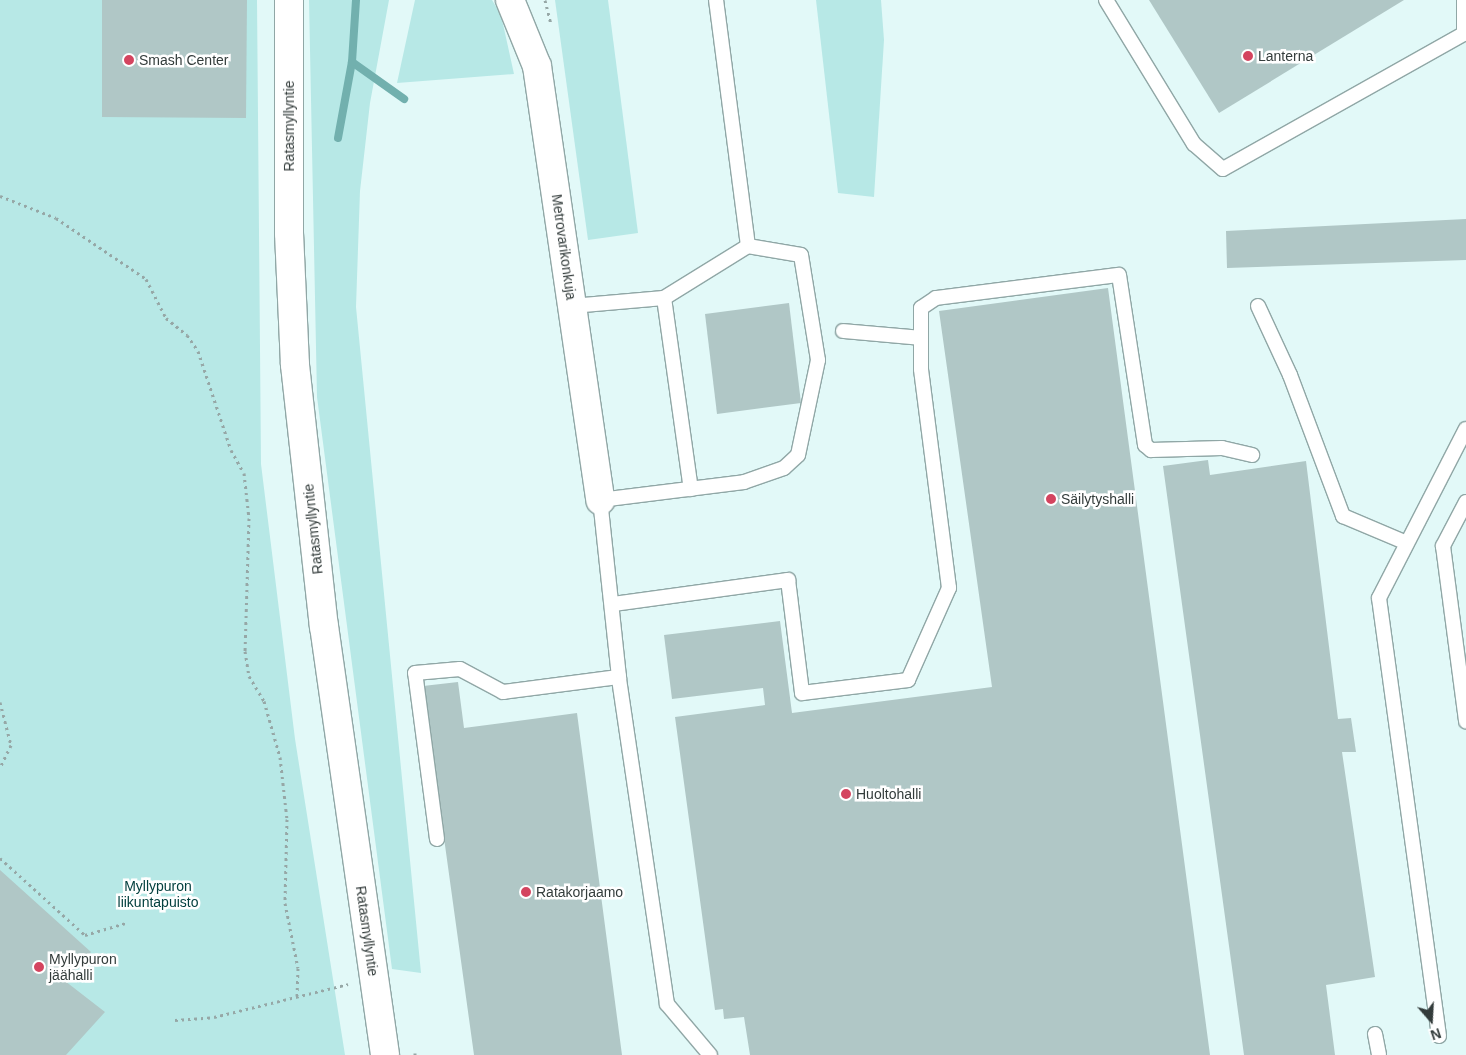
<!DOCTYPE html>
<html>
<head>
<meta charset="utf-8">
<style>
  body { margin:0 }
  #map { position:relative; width:1466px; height:1055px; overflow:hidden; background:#e2f9f8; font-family:Arial,sans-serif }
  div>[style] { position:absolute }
  .green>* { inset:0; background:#b7e8e6 }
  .stream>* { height:8px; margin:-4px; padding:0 4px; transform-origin:4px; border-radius:4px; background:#72b0ae }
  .building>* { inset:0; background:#b0c7c6 }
  .path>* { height:3px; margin-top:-1.5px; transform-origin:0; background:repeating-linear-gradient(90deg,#96a7a6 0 2.5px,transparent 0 6.5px) }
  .roads { filter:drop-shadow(1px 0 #90a7a6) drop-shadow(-1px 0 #90a7a6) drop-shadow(0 1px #90a7a6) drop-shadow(0 -1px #90a7a6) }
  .lane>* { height:14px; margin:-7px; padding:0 7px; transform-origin:7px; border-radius:7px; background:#fff }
  .street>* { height:28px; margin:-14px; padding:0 14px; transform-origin:14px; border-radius:14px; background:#fff }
  .secondary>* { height:28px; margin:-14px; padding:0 14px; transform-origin:14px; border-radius:14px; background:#fff }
  .dots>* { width:14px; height:14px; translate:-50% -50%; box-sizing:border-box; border:2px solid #fff; border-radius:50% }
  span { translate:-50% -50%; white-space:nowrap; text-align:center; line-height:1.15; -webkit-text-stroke:5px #fff; paint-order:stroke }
  .poi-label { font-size:14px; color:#333c3b }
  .left { translate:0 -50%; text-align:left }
  .street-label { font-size:14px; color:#333c3b }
  .park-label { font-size:14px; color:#03403f }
  .north { position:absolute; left:1406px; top:995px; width:50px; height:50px; -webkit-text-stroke:4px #fff; paint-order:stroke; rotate:161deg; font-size:14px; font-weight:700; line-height:20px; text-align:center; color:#333c3b }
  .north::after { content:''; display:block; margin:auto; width:18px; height:22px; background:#333c3b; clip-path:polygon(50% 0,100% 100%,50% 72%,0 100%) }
</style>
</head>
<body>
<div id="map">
  <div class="green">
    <i style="clip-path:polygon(0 0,257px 0,261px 464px,295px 739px,345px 1055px,0 1055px)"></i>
    <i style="clip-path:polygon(309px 0,389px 0,370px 103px,360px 191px,356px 307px,421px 973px,392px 969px,317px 397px)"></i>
    <i style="clip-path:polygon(415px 0,492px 0,501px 15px,514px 74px,397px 83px)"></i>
    <i style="clip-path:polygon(555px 0,608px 0,638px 233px,588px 240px)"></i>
    <i style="clip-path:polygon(816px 0,881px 0,884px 40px,874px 197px,838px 193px)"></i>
  </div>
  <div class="stream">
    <i style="left:352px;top:62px;width:64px;rotate:35.4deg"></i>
    <i style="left:338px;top:138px;width:77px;rotate:-79.6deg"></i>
    <i style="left:352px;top:62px;width:62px;rotate:-86.3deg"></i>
  </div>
  <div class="building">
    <i style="clip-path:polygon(102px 0,247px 0,246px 118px,102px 117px)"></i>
    <i style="clip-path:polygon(1149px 0,1404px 0,1219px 113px)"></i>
    <i style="clip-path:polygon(1466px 219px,1466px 260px,1227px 268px,1226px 231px)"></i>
    <i style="clip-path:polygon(1108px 288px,1210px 1055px,750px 1055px,744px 1017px,724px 1019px,723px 1009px,715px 1010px,675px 717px,765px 705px,763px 688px,672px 699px,664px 635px,780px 621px,792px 713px,992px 687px,939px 311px)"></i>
    <i style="clip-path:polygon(789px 303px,801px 403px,717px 414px,705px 314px)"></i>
    <i style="clip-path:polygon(1208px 460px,1210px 475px,1306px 461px,1338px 719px,1351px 718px,1356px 752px,1342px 752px,1375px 977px,1326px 985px,1335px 1055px,1244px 1055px,1163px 466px)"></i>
    <i style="clip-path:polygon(458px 682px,464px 728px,577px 713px,622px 1055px,474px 1055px,423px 686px)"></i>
    <i style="clip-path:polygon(0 870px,91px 952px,65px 981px,105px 1012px,66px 1055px,0 1055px)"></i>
  </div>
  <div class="path">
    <i style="left:545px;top:0;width:25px;rotate:76deg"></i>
    <i style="left:0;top:196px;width:60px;rotate:21.4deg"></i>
    <i style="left:56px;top:218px;width:109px;rotate:34.1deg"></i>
    <i style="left:146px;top:279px;width:44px;rotate:62.9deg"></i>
    <i style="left:166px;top:318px;width:27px;rotate:39deg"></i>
    <i style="left:187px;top:335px;width:19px;rotate:55deg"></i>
    <i style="left:198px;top:351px;width:104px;rotate:71.6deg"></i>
    <i style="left:231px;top:450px;width:26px;rotate:61deg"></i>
    <i style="left:244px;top:473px;width:45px;rotate:83.7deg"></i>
    <i style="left:249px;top:518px;width:133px;rotate:91.7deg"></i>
    <i style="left:245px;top:651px;width:25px;rotate:81deg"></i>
    <i style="left:249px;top:676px;width:29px;rotate:59deg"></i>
    <i style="left:264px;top:701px;width:58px;rotate:74.1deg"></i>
    <i style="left:280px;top:757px;width:62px;rotate:83.6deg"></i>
    <i style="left:287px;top:819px;width:84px;rotate:91.4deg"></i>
    <i style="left:285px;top:903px;width:66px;rotate:78.7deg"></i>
    <i style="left:298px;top:968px;width:28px;rotate:92deg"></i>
    <i style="left:0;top:702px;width:44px;rotate:75.7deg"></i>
    <i style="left:11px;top:745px;width:25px;rotate:116deg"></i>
    <i style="left:0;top:858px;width:115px;rotate:42.2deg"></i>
    <i style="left:85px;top:935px;width:43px;rotate:-16.3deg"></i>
    <i style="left:175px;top:1020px;width:39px;rotate:-4deg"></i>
    <i style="left:214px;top:1017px;width:138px;rotate:-13.8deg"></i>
    <i style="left:415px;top:1053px;width:2px;rotate:90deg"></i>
  </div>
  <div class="roads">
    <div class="lane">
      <i style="left:1106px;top:0;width:169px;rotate:58.6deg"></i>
      <i style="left:1194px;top:144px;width:38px;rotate:41deg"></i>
      <i style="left:1223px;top:169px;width:276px;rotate:-29.3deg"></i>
      <i style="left:1464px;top:34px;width:34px;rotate:-90deg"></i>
      <i style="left:664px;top:298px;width:193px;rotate:82deg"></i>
      <i style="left:572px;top:306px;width:92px;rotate:-5deg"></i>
      <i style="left:664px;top:298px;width:99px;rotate:-31.8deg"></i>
      <i style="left:748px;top:246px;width:248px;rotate:-97.4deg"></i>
      <i style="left:1258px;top:306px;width:76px;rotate:65.1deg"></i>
      <i style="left:1290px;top:375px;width:151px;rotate:69.4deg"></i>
      <i style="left:1343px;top:516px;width:69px;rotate:22.9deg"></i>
      <i style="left:843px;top:331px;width:78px;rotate:5.1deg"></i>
      <i style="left:1466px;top:502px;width:50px;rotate:117.6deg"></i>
      <i style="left:1443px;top:546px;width:177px;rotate:82.5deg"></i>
      <i style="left:613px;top:604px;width:177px;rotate:-7.8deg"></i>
      <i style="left:788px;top:580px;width:114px;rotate:82.9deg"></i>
      <i style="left:802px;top:693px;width:107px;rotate:-7deg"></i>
      <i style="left:908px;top:680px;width:101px;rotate:-66deg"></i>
      <i style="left:949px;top:588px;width:221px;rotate:-97.3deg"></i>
      <i style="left:921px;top:369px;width:61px;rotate:-90deg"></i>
      <i style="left:921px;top:308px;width:18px;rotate:-34deg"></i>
      <i style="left:936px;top:298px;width:184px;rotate:-7.2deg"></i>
      <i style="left:1119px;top:275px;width:172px;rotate:81.3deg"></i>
      <i style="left:1145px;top:445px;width:8px;rotate:40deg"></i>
      <i style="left:1151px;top:450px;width:71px;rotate:-1.6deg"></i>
      <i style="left:1222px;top:448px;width:31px;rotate:13deg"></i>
      <i style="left:437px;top:839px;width:167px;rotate:-97.5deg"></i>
      <i style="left:415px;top:673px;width:45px;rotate:-5.1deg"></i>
      <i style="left:460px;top:669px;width:49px;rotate:28.1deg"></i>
      <i style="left:503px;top:692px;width:117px;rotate:-7.4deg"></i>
      <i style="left:1375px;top:1034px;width:21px;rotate:79deg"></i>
      <i style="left:1439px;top:1036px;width:442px;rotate:-97.8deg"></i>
      <i style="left:1379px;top:598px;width:190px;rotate:-62.8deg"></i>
      <i style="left:710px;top:1055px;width:67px;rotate:-130.1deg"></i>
      <i style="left:667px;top:1004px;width:331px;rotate:-98.4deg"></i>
      <i style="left:619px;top:677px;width:178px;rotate:-96.1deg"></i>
      <i style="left:600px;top:500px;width:145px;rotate:-7.1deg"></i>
      <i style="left:744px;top:482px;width:42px;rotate:-19.3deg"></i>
      <i style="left:784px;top:468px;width:19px;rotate:-43deg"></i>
      <i style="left:798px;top:455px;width:97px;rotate:-78.1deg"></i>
      <i style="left:818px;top:360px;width:106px;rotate:-99.2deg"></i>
      <i style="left:801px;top:255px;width:54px;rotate:-170.4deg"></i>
    </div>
    <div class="street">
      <i style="left:510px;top:0;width:71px;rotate:67.8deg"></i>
      <i style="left:537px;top:66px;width:439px;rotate:81.7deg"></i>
    </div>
    <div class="secondary">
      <i style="left:289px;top:0;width:233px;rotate:90deg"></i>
      <i style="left:289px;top:233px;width:132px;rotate:87.4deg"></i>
      <i style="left:295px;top:365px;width:263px;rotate:83.7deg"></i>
      <i style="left:324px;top:626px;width:433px;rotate:81.9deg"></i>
    </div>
  </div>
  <div class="dots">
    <i style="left:1248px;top:56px;background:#d4445f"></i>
    <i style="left:129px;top:60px;background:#d4445f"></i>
    <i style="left:1051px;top:499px;background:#d4445f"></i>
    <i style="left:846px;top:794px;background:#d4445f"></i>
    <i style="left:526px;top:892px;background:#d4445f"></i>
    <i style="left:39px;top:967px;background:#d4445f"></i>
  </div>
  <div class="poi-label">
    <span class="left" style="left:1258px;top:56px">Lanterna</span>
    <span class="left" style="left:139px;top:60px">Smash Center</span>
    <span class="left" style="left:1061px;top:499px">Säilytyshalli</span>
    <span class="left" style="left:856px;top:794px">Huoltohalli</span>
    <span class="left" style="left:536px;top:892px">Ratakorjaamo</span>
    <span class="left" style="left:49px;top:967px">Myllypuron<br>jäähalli</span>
  </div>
  <div class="street-label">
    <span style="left:289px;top:126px;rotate:-90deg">Ratasmyllyntie</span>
    <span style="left:564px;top:247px;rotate:82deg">Metrovarikonkuja</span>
    <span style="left:313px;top:529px;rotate:-96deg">Ratasmyllyntie</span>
    <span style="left:367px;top:931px;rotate:82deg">Ratasmyllyntie</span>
  </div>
  <div class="park-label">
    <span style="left:158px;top:894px">Myllypuron<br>liikuntapuisto</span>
  </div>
  <div class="north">N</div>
</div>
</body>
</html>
